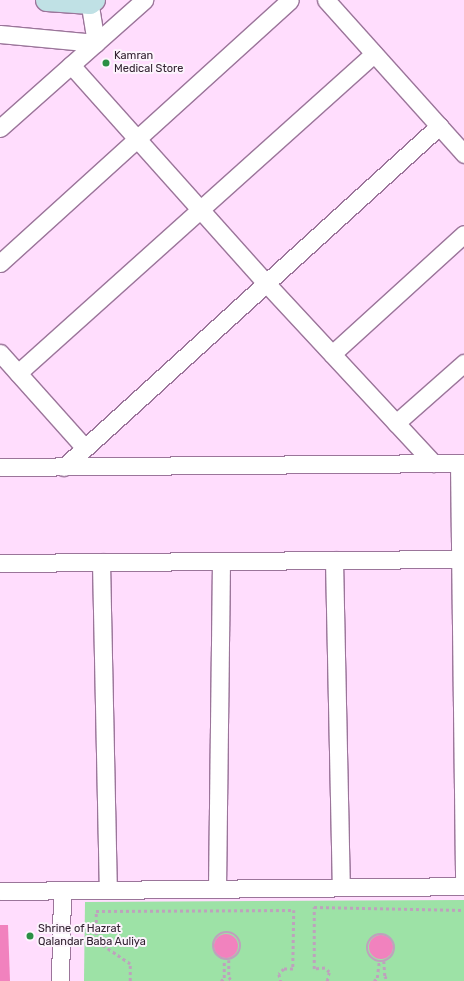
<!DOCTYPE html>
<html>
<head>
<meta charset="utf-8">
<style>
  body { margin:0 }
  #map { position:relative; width:464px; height:981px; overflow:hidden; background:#ffddfd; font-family:Rubik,sans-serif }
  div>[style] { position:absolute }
  .green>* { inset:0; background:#9de2a6 }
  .building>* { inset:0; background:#f182be }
  .round { border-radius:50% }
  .path>* { height:2.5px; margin-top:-1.25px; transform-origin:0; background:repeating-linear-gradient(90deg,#bea2bd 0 3px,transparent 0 6px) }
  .path>.ring { margin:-1.25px; padding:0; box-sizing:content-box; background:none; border:2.5px solid #bea2bd; border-radius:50% }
  .roads { filter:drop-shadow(1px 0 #9b759a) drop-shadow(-1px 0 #9b759a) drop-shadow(0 1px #9b759a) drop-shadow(0 -1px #9b759a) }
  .street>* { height:17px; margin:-8.5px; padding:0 8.5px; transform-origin:8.5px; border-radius:8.5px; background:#fff }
  .secondary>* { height:22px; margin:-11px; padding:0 11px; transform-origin:11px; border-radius:11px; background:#c0e1e5 }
  .dots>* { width:11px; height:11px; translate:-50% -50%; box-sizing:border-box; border:2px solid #fcf3fc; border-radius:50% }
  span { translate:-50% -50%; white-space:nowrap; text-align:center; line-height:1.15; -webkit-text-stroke:4px #fcf3fc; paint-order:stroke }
  .poi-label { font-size:11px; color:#312130 }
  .left { translate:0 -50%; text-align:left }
</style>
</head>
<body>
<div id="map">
  <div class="green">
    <i style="clip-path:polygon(464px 900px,464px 981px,84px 981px,85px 902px)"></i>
  </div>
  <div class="building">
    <i style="clip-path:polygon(0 925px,8px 925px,10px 981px,0 981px)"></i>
    <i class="round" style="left:214px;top:934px;width:24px;height:24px"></i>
    <i class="round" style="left:369px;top:935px;width:24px;height:24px"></i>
  </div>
  <div class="path">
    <i class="ring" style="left:213px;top:932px;width:25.5px;height:25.5px"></i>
    <i class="ring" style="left:367px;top:934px;width:25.5px;height:25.5px"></i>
    <i style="left:229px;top:960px;width:17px;rotate:90deg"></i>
    <i style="left:229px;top:977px;width:5px;rotate:53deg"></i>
    <i style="left:384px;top:961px;width:15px;rotate:86deg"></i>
    <i style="left:385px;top:976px;width:6px;rotate:59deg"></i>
    <i style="left:130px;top:981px;width:17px;rotate:-90deg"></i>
    <i style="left:130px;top:964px;width:41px;rotate:-145.9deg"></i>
    <i style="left:96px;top:941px;width:30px;rotate:-90deg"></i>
    <i style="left:96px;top:911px;width:198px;rotate:-0.3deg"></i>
    <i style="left:294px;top:910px;width:59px;rotate:91deg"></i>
    <i style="left:293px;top:969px;width:9px;rotate:180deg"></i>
    <i style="left:284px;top:969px;width:7px;rotate:135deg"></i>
    <i style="left:279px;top:974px;width:7px;rotate:74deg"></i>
    <i style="left:221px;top:981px;width:4px;rotate:-45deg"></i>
    <i style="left:224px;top:978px;width:18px;rotate:-90deg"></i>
    <i style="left:327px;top:981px;width:9px;rotate:-77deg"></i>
    <i style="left:329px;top:972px;width:6px;rotate:-135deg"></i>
    <i style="left:325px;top:968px;width:11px;rotate:175deg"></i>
    <i style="left:314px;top:969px;width:62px;rotate:-90deg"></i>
    <i style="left:314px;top:907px;width:150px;rotate:1.1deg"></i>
    <i style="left:374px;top:981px;width:4px;rotate:-45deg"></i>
    <i style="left:377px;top:978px;width:17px;rotate:-83deg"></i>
  </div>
  <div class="roads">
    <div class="street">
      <i style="left:326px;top:0;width:207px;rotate:48.1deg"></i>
      <i style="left:0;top:34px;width:96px;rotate:5.4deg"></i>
      <i style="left:96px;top:43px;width:44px;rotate:-99.2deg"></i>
      <i style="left:71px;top:65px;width:292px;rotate:48.2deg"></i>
      <i style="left:266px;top:283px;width:246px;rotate:47.1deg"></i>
      <i style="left:0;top:128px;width:193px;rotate:-41.6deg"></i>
      <i style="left:0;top:263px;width:391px;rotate:-42.2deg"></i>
      <i style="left:0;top:353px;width:127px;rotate:48.2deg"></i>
      <i style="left:332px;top:354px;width:178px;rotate:-42.3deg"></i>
      <i style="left:18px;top:373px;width:478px;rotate:-41.9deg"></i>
      <i style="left:396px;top:423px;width:91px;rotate:-41.4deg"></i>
      <i style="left:459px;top:463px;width:423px;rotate:89.3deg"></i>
      <i style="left:0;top:467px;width:464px;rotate:-0.5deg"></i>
      <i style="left:64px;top:467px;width:507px;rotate:-42.28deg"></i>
      <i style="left:334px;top:560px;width:327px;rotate:88.8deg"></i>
      <i style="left:101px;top:562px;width:328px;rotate:88.8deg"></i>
      <i style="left:0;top:563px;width:464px;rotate:-0.5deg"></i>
      <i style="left:217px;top:889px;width:328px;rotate:-89.3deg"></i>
      <i style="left:0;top:891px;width:464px;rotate:-0.6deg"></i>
      <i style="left:60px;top:981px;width:90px;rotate:-88.7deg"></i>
    </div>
    <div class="secondary">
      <i style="left:47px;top:0;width:43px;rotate:4deg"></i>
      <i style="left:90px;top:3px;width:5px;rotate:-37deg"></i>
    </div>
  </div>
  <div class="dots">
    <i style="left:106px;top:63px;background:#2b8f44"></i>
    <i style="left:30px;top:936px;background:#2b8f44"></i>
  </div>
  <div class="poi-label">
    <span class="left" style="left:114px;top:63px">Kamran<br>Medical Store</span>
    <span class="left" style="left:38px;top:936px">Shrine of Hazrat<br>Qalandar Baba Auliya</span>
  </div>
</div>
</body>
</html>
